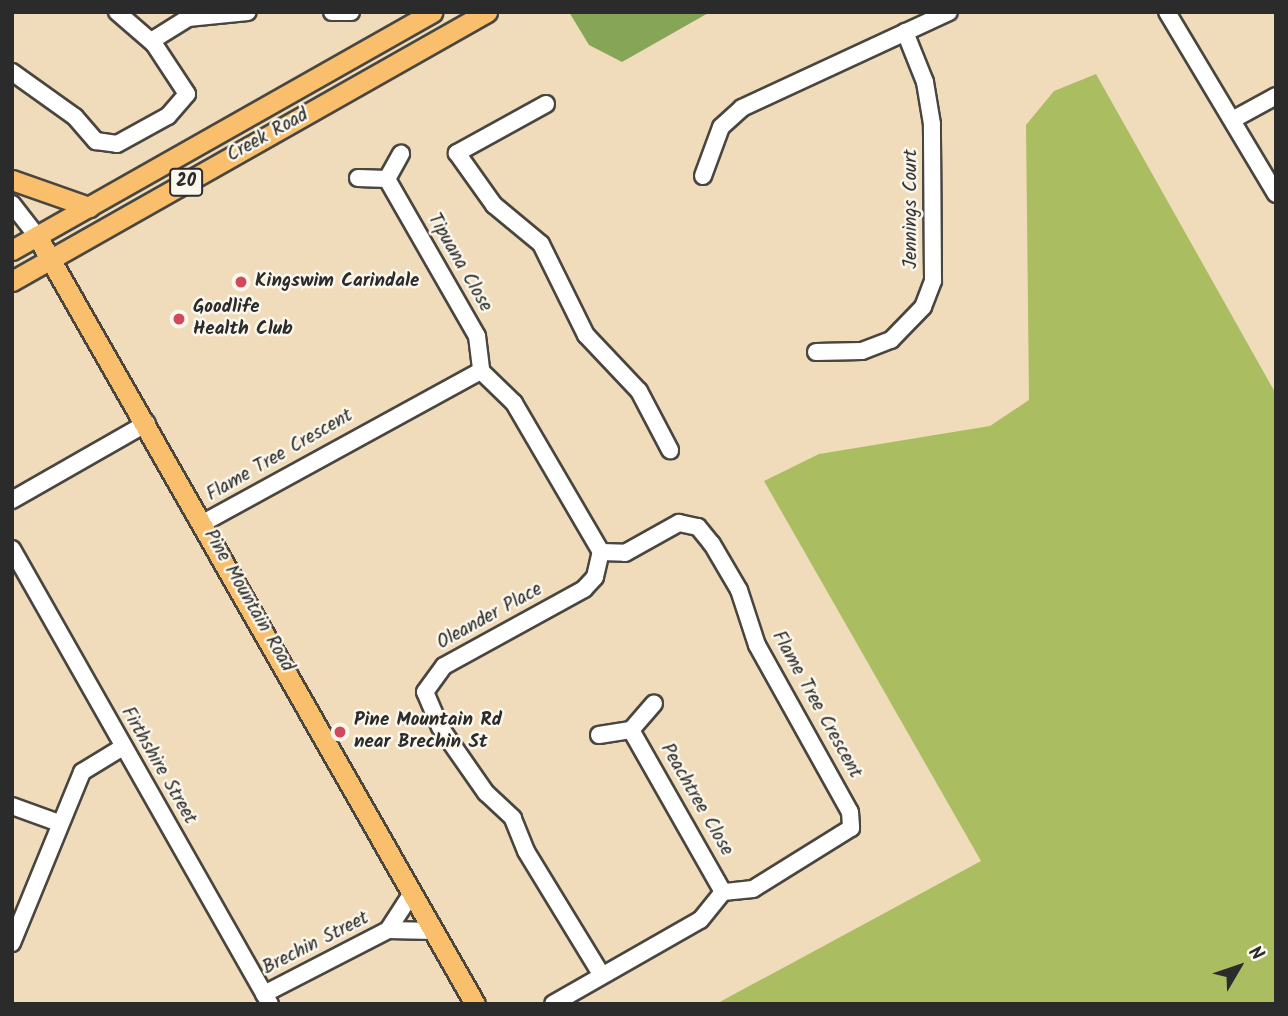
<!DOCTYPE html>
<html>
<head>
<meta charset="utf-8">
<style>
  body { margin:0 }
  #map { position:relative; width:1288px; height:1016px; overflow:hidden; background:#f0dcba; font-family:Kalam,sans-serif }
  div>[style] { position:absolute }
  .green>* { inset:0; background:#aabe61 }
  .forest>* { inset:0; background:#87a557 }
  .roads { filter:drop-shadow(2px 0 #494640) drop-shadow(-2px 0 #494640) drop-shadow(0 2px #494640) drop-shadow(0 -2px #494640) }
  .minor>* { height:16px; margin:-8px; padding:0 8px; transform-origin:8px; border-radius:8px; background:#fff }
  .major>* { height:19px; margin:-9.5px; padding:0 9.5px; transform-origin:9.5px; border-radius:9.5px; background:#f9bf6d }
  .dots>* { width:19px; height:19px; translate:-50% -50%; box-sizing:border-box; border:4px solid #fbf7ec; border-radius:50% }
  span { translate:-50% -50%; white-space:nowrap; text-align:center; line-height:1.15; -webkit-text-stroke:5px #fbf7ec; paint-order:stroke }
  .shield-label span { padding:2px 5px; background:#fbf7ec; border:2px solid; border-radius:5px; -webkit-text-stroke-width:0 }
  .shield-label { font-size:18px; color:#2b2b2b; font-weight:700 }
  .street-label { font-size:19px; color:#2b2b2b }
  .poi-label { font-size:19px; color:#2b2b2b; font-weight:700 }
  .left { translate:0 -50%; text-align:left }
  .frame { position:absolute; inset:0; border:14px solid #2b2b2b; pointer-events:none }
  .north { position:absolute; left:1204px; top:932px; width:70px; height:70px; -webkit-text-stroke:5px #fbf7ec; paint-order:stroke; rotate:51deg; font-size:19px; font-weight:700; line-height:28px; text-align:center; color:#2b2b2b }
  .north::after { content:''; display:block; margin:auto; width:24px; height:32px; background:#2b2b2b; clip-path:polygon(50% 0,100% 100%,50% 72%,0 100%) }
</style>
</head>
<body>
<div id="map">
  <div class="green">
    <i style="clip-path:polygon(1096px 74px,1276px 394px,1276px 1004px,716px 1004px,981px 861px,764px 481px,819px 454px,990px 426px,1029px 400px,1026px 125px,1054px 91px)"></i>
  </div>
  <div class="forest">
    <i style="clip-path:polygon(569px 12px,710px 12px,622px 62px,589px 45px)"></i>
  </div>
  <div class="roads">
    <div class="minor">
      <i style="left:117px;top:12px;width:49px;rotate:40.9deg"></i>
      <i style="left:332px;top:12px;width:19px"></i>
      <i style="left:1167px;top:12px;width:212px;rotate:59.1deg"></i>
      <i style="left:12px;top:72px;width:77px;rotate:35.5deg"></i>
      <i style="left:75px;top:117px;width:32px;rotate:49deg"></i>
      <i style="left:96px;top:141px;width:21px;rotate:8deg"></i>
      <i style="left:117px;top:144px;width:58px;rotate:-28.8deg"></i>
      <i style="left:168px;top:116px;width:29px;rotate:-49deg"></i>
      <i style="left:187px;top:94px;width:60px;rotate:-123.4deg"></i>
      <i style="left:154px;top:44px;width:6px;rotate:-72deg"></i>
      <i style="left:156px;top:38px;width:38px;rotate:-32deg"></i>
      <i style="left:188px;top:18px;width:60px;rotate:-5.7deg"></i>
      <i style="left:546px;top:104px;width:102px;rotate:151.2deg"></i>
      <i style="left:457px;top:153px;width:64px;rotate:54.6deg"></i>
      <i style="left:494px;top:205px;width:61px;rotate:39.7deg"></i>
      <i style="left:541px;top:244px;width:102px;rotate:63.7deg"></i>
      <i style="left:586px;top:335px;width:77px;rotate:46.6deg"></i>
      <i style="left:639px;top:391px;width:67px;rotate:62.3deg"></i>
      <i style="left:1234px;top:119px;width:48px;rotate:-28.7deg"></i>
      <i style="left:703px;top:176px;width:52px;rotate:-69.8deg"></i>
      <i style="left:721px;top:127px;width:28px;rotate:-42deg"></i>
      <i style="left:742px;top:108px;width:228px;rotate:-24.9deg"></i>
      <i style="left:358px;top:178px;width:29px;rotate:2deg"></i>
      <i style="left:387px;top:179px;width:29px;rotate:-61deg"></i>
      <i style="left:387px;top:179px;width:181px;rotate:60.2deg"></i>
      <i style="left:477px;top:336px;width:35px;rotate:83deg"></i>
      <i style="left:12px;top:204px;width:41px;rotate:52deg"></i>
      <i style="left:816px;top:352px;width:46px;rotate:-1.2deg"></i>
      <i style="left:862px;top:351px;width:31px;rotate:-21deg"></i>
      <i style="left:891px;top:340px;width:46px;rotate:-45.9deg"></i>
      <i style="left:923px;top:307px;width:28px;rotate:-69deg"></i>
      <i style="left:933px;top:281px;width:157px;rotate:-90.4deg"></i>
      <i style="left:932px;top:124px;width:43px;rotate:-99.5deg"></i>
      <i style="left:925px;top:82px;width:54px;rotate:-111.8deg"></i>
      <i style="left:12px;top:500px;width:155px;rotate:-29.7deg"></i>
      <i style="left:203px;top:523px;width:317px;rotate:-28.7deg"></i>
      <i style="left:481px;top:371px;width:46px;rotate:44.1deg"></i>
      <i style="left:514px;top:403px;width:173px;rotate:59.7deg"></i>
      <i style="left:601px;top:552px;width:24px;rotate:2deg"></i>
      <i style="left:625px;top:553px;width:62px;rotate:-29.1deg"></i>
      <i style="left:679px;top:523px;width:19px;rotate:12deg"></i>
      <i style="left:698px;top:527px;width:22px;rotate:51deg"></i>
      <i style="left:712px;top:544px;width:53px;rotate:59.6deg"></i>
      <i style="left:739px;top:590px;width:58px;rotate:71.9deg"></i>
      <i style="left:757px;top:645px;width:191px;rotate:60.9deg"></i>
      <i style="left:850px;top:812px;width:16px;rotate:86deg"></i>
      <i style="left:851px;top:828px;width:115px;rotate:148.1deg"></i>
      <i style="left:753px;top:889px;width:30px;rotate:174deg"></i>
      <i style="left:723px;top:892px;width:36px;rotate:129deg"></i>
      <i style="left:700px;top:920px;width:169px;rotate:150.3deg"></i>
      <i style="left:12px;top:549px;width:523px;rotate:60.45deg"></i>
      <i style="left:631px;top:730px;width:186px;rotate:60.4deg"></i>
      <i style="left:599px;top:735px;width:32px;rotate:-9deg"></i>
      <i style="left:631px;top:730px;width:35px;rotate:-49deg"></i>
      <i style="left:12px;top:806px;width:50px;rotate:19.9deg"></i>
      <i style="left:388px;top:930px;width:46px;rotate:1.2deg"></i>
      <i style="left:12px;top:943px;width:185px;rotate:-67.7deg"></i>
      <i style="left:82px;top:772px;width:48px;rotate:-31.4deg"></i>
      <i style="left:601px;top:974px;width:144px;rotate:-121.4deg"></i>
      <i style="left:526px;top:851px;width:35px;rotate:-112deg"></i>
      <i style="left:513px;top:818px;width:37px;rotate:-137deg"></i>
      <i style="left:486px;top:793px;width:80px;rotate:-124.9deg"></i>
      <i style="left:440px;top:727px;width:38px;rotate:-113deg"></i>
      <i style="left:425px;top:692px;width:32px;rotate:-54deg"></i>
      <i style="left:444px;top:666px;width:160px;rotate:-28.8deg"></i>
      <i style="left:584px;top:589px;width:16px;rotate:-47deg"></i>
      <i style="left:595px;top:577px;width:26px;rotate:-77deg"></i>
      <i style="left:264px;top:994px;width:140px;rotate:-27.3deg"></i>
      <i style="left:388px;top:930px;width:44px;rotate:-57deg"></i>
    </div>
    <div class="major">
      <i style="left:12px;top:180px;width:82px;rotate:19.3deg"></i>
      <i style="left:37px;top:236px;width:884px;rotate:60.3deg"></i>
      <i style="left:12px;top:250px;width:483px;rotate:-29.5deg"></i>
      <i style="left:12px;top:281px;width:546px;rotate:-29.52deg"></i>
    </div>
  </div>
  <div class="dots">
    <i style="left:241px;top:282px;background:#d1495b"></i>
    <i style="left:179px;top:319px;background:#d1495b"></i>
    <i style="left:340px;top:732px;background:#d1495b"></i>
  </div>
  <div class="shield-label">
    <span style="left:186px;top:182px">20</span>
  </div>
  <div class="street-label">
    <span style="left:268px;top:136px;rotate:-29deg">Creek Road</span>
    <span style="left:912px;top:209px;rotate:-90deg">Jennings Court</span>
    <span style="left:459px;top:263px;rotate:60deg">Tipuana Close</span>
    <span style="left:280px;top:456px;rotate:-30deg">Flame Tree Crescent</span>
    <span style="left:248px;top:601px;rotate:60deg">Pine Mountain Road</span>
    <span style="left:490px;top:617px;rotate:-29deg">Oleander Place</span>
    <span style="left:816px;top:705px;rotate:61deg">Flame Tree Crescent</span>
    <span style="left:158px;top:766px;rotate:60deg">Firthshire Street</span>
    <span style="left:696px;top:800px;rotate:60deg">Peachtree Close</span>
    <span style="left:316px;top:944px;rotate:-27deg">Brechin Street</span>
  </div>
  <div class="poi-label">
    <span class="left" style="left:255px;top:282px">Kingswim Carindale</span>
    <span class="left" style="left:193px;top:319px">Goodlife<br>Health Club</span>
    <span class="left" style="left:354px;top:732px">Pine Mountain Rd<br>near Brechin St</span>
  </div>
  <div class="frame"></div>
  <div class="north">N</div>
</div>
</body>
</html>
